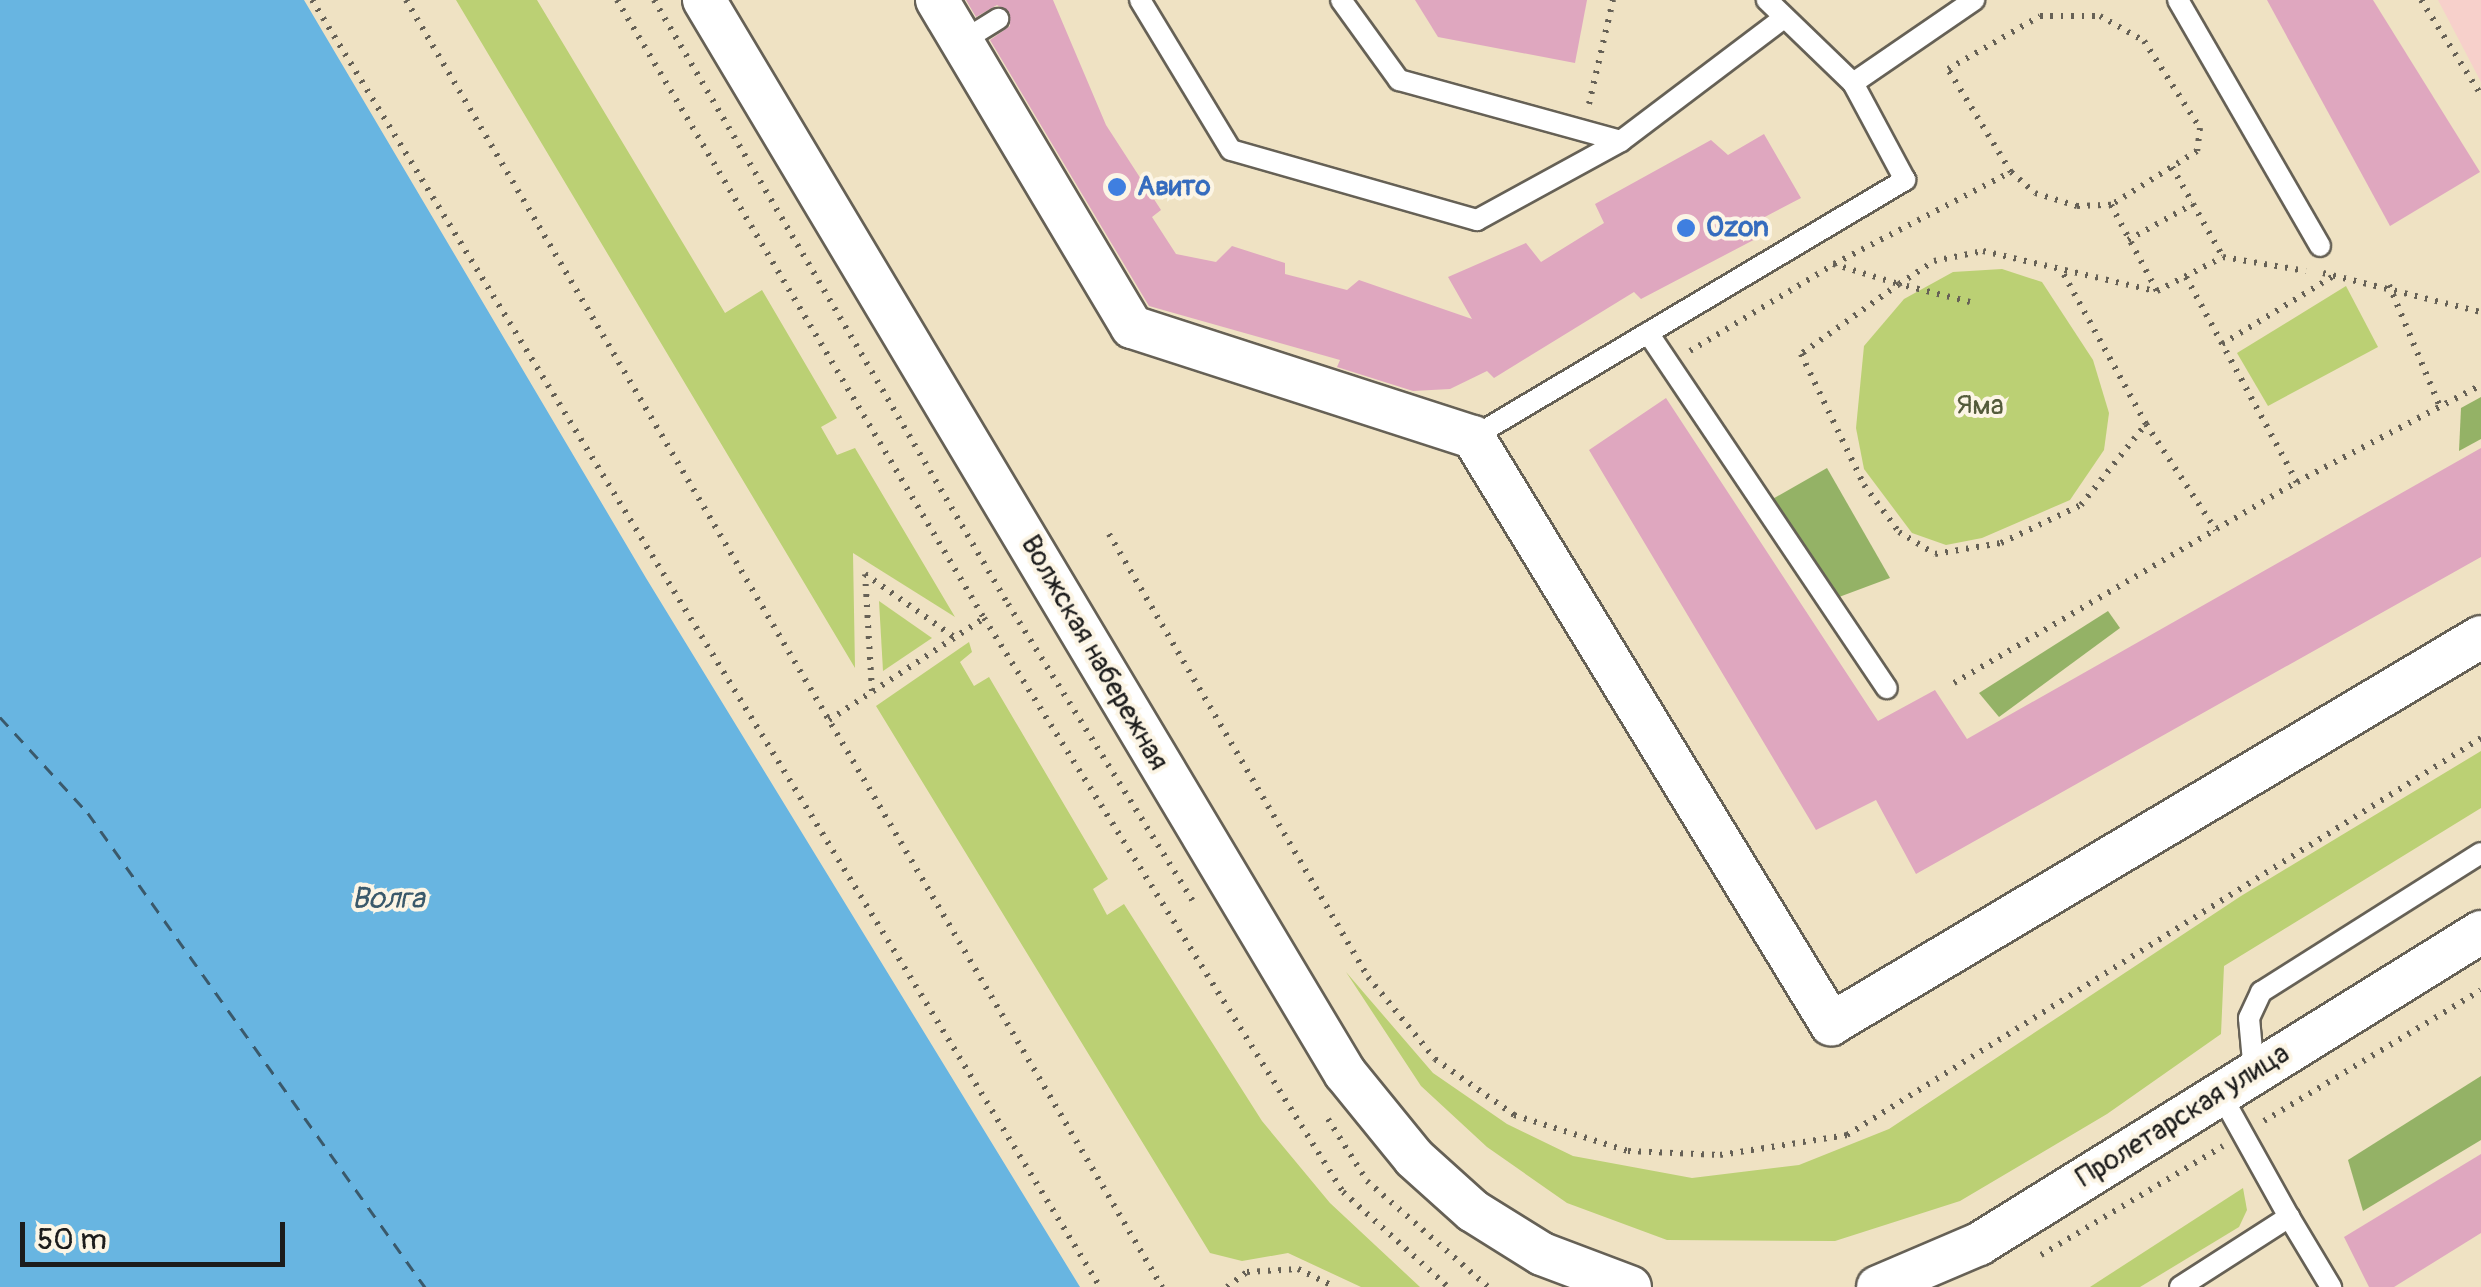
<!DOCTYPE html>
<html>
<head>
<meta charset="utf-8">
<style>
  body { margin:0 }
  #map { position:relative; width:2481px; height:1287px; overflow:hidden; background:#efe2c3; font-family:Pangolin,sans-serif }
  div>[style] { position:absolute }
  .built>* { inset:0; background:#f7d0cb }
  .green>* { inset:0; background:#bbd074 }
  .forest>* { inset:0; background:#94b266 }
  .water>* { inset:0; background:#68b5e1 }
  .ferry>* { height:2.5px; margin-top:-1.25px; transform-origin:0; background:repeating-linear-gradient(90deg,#3a596b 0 12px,transparent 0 22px) }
  .building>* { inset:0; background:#dfa7bf }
  .path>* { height:6px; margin-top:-3px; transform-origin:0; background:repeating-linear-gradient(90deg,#666156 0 2.5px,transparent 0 10.5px) }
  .roads { filter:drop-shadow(2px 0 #666156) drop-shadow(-2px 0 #666156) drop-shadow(0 2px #666156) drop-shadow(0 -2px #666156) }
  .lane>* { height:20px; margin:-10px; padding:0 10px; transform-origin:10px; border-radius:10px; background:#fff }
  .street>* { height:42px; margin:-21px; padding:0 21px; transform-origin:21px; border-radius:21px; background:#fff }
  .dots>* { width:28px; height:28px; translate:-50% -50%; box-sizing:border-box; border:5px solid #fcf5e5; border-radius:50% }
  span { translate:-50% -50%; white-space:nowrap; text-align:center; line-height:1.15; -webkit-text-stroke:8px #fcf5e5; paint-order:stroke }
  .shop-label { font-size:28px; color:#366cbe; font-weight:700 }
  .left { translate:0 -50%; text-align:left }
  .park-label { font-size:28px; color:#545b3b }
  .street-label { font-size:28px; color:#1c1c1c }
  .water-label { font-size:30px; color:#3a596b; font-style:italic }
  .scale { position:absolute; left:20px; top:1222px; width:265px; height:45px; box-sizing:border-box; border:5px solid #1c1c1c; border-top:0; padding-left:12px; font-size:30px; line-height:35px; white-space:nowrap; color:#1c1c1c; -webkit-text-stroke:8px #fcf5e5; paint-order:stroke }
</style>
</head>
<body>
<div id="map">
  <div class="built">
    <i style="clip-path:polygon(2438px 0,2481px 0,2481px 82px)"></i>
  </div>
  <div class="green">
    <i style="clip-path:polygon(456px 0,537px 0,725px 313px,762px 290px,837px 418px,821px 427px,837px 455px,855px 448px,955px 617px,853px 553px,855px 668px)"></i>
    <i style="clip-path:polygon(2002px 269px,2042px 282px,2093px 360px,2109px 413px,2104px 450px,2070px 500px,1982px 538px,1946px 545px,1912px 533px,1864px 469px,1856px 428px,1864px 346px,1904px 299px,1953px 272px)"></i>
    <i style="clip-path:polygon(2346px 286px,2378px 347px,2268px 406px,2237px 353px)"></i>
    <i style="clip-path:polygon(879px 601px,932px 638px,883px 671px)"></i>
    <i style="clip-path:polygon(969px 642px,972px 652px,960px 662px,974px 686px,989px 677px,1108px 879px,1093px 889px,1107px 915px,1124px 904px,1262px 1121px,1330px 1203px,1420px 1287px,1361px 1287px,1288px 1253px,1242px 1261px,1210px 1253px,876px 706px)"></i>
    <i style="clip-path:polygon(2481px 751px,2481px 808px,2224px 966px,2221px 1034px,2107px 1114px,1960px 1201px,1835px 1241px,1667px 1240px,1567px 1203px,1487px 1147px,1421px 1086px,1346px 972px,1433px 1073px,1507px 1124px,1573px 1156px,1692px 1178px,1799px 1165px,1889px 1129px,2241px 896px)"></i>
    <i style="clip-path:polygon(2243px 1188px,2247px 1210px,2239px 1227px,2140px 1287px,2090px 1287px)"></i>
  </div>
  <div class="forest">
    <i style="clip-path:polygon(2481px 397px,2481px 439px,2459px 451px,2461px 408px)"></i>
    <i style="clip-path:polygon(1827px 468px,1890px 578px,1839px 597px,1769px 501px)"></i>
    <i style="clip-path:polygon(2108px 611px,2120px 628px,1999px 717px,1979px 693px)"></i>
    <i style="clip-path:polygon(2481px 1076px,2481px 1140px,2363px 1211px,2348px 1160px)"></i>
  </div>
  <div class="water">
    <i style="clip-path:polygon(0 0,304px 0,646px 578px,1080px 1287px,0 1287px)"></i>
  </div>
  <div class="ferry">
    <i style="left:0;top:717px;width:130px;rotate:47.5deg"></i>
    <i style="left:88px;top:813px;width:582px;rotate:54.59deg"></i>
  </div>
  <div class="building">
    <i style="clip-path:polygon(966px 0,1053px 0,1106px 125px,1161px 210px,1152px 217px,1176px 254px,1216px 262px,1232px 246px,1285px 263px,1285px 274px,1347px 290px,1359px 280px,1472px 319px,1448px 277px,1526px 243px,1541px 262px,1604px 223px,1595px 204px,1711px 140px,1728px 155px,1764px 134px,1801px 198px,1759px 220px,1765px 234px,1641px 299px,1634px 292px,1494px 378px,1487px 371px,1450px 389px,1413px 391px,1337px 367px,1340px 360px,1149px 306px,990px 40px,1010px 26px,1010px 13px,997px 5px,976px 17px)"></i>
    <i style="clip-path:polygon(1415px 0,1587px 0,1575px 63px,1438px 37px)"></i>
    <i style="clip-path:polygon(2267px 0,2373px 0,2480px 172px,2390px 226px)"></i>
    <i style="clip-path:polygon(1666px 398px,1878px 721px,1935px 690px,1967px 739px,2481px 448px,2481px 557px,1916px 874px,1876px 800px,1816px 830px,1589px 450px)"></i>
    <i style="clip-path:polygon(2481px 1154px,2481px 1233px,2394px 1287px,2369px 1287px,2344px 1237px)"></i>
  </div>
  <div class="path">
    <i style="left:312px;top:0;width:1509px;rotate:58.52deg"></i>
    <i style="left:406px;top:0;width:1493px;rotate:59.57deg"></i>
    <i style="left:617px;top:0;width:719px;rotate:59.3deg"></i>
    <i style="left:984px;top:618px;width:677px;rotate:57.98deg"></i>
    <i style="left:1343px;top:1192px;width:142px;rotate:42.1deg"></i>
    <i style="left:654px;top:0;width:700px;rotate:59.63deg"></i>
    <i style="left:1008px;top:604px;width:349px;rotate:58.1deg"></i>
    <i style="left:2421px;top:0;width:112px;rotate:57.7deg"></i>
    <i style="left:1589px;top:104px;width:107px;rotate:-77deg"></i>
    <i style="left:2172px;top:167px;width:43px;rotate:60.4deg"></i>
    <i style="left:2011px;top:172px;width:121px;rotate:-121.5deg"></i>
    <i style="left:1948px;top:69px;width:106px;rotate:-29.9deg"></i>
    <i style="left:2040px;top:16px;width:60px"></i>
    <i style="left:2100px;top:16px;width:51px;rotate:29.6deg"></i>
    <i style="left:2144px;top:41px;width:103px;rotate:57.2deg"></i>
    <i style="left:2200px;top:128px;width:23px;rotate:97deg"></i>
    <i style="left:2197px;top:151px;width:102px;rotate:147.9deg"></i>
    <i style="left:2128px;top:240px;width:74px;rotate:-29deg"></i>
    <i style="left:2193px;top:204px;width:61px;rotate:60.5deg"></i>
    <i style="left:2223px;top:257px;width:84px;rotate:9.6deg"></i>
    <i style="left:1833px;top:264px;width:69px;rotate:16.9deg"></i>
    <i style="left:1899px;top:284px;width:42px;rotate:-33.3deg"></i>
    <i style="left:1934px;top:261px;width:50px;rotate:-11.5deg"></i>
    <i style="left:1983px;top:251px;width:177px;rotate:13.1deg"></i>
    <i style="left:2323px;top:273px;width:163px;rotate:13.9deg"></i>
    <i style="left:2186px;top:277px;width:233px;rotate:61.6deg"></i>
    <i style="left:2389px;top:285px;width:132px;rotate:67.3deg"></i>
    <i style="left:1970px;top:302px;width:73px;rotate:-165.8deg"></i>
    <i style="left:1899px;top:284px;width:120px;rotate:144.5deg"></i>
    <i style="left:1801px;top:354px;width:145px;rotate:64.3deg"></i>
    <i style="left:1864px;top:485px;width:59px;rotate:53.3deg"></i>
    <i style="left:1899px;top:532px;width:42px;rotate:31.4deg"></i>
    <i style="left:1935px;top:554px;width:67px;rotate:-9.5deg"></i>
    <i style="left:2001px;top:543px;width:89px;rotate:-25.4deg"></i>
    <i style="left:2081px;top:505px;width:104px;rotate:-51.3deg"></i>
    <i style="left:2146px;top:424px;width:175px;rotate:-118.8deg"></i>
    <i style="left:2222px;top:344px;width:132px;rotate:-31.4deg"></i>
    <i style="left:1690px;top:351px;width:168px;rotate:-31.1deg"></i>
    <i style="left:1834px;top:264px;width:199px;rotate:-27.5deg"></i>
    <i style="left:2011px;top:172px;width:32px;rotate:41deg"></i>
    <i style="left:2035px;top:193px;width:44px;rotate:17.2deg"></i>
    <i style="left:2077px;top:206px;width:34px;rotate:-2deg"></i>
    <i style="left:2111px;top:205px;width:98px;rotate:61.9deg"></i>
    <i style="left:2157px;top:291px;width:74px;rotate:-27.3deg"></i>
    <i style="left:2146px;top:424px;width:127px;rotate:56.6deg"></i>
    <i style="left:1109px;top:534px;width:513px;rotate:59.69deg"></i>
    <i style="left:1368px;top:977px;width:106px;rotate:50.7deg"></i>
    <i style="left:1435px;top:1059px;width:97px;rotate:35.3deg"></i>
    <i style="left:1514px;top:1115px;width:120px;rotate:17.5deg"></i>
    <i style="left:1628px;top:1151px;width:92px;rotate:2.5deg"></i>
    <i style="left:1720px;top:1155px;width:129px;rotate:-8.9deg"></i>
    <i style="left:1847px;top:1135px;width:748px;rotate:-32.05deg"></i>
    <i style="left:1954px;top:683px;width:398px;rotate:-30.4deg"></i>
    <i style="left:2297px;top:482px;width:208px;rotate:-27.8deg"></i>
    <i style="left:872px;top:691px;width:117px;rotate:-93.4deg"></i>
    <i style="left:865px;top:574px;width:109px;rotate:35.3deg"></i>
    <i style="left:829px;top:720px;width:186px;rotate:-33.3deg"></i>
    <i style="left:1328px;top:1119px;width:73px;rotate:57.8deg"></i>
    <i style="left:1367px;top:1181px;width:161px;rotate:41.2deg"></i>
    <i style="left:2264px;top:1121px;width:253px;rotate:-31.1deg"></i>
    <i style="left:2041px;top:1255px;width:212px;rotate:-30.9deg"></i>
    <i style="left:1227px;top:1287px;width:25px;rotate:-37deg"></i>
    <i style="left:1247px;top:1272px;width:51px;rotate:-3.4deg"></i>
    <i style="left:1298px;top:1269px;width:41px;rotate:25.9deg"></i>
  </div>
  <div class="roads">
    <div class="lane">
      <i style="left:1140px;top:0;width:175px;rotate:58.8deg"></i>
      <i style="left:1231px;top:150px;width:256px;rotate:15.9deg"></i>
      <i style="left:1477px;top:220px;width:164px;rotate:-28.7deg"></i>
      <i style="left:1621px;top:141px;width:201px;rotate:-37.1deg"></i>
      <i style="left:1341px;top:0;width:99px;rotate:54.1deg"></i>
      <i style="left:1399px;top:80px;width:230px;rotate:15.4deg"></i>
      <i style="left:2178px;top:0;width:284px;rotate:60deg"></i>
      <i style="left:961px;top:42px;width:44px;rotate:-31.9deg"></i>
      <i style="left:1853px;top:83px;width:147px;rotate:-34.4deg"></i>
      <i style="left:1648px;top:333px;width:428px;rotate:56.1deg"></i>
      <i style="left:1473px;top:437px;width:503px;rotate:-30.75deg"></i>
      <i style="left:1905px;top:180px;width:110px;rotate:-118.2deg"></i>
      <i style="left:1853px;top:83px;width:120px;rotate:-136deg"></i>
      <i style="left:2254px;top:1072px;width:54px;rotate:-95.3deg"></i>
      <i style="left:2249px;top:1018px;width:29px;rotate:-65deg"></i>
      <i style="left:2261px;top:992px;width:260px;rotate:-32.3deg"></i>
      <i style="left:2220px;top:1093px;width:142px;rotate:60.9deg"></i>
      <i style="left:2180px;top:1287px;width:130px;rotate:-32.7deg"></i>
      <i style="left:2289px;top:1217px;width:82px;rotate:59deg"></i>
    </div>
    <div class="street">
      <i style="left:704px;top:0;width:1250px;rotate:59.15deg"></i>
      <i style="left:1345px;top:1073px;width:109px;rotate:50.9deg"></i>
      <i style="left:1414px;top:1158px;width:79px;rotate:41.9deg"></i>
      <i style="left:1473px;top:1211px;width:81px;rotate:31.9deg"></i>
      <i style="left:1542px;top:1254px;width:94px;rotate:20.6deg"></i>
      <i style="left:937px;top:0;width:381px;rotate:59.2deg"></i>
      <i style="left:1132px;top:327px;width:358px;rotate:17.9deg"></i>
      <i style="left:1473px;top:437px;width:688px;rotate:58.62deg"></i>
      <i style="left:1831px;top:1024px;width:756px;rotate:-30.77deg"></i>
      <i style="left:1878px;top:1287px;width:110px;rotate:-23.1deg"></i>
      <i style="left:1979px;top:1244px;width:591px;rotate:-31.86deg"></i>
    </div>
  </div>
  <div class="dots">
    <i style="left:1117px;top:187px;background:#3f7fe0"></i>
    <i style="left:1686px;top:228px;background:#3f7fe0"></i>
  </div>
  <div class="shop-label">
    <span class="left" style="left:1137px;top:187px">Авито</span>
    <span class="left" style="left:1706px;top:228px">Ozon</span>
  </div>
  <div class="park-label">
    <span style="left:1980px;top:406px">Яма</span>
  </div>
  <div class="street-label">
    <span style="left:1094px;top:653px;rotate:60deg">Волжская набережная</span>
    <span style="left:2183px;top:1116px;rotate:-32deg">Пролетарская улица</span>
  </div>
  <div class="water-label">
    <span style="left:388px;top:899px">Волга</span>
  </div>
  <div class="scale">50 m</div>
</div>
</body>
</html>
